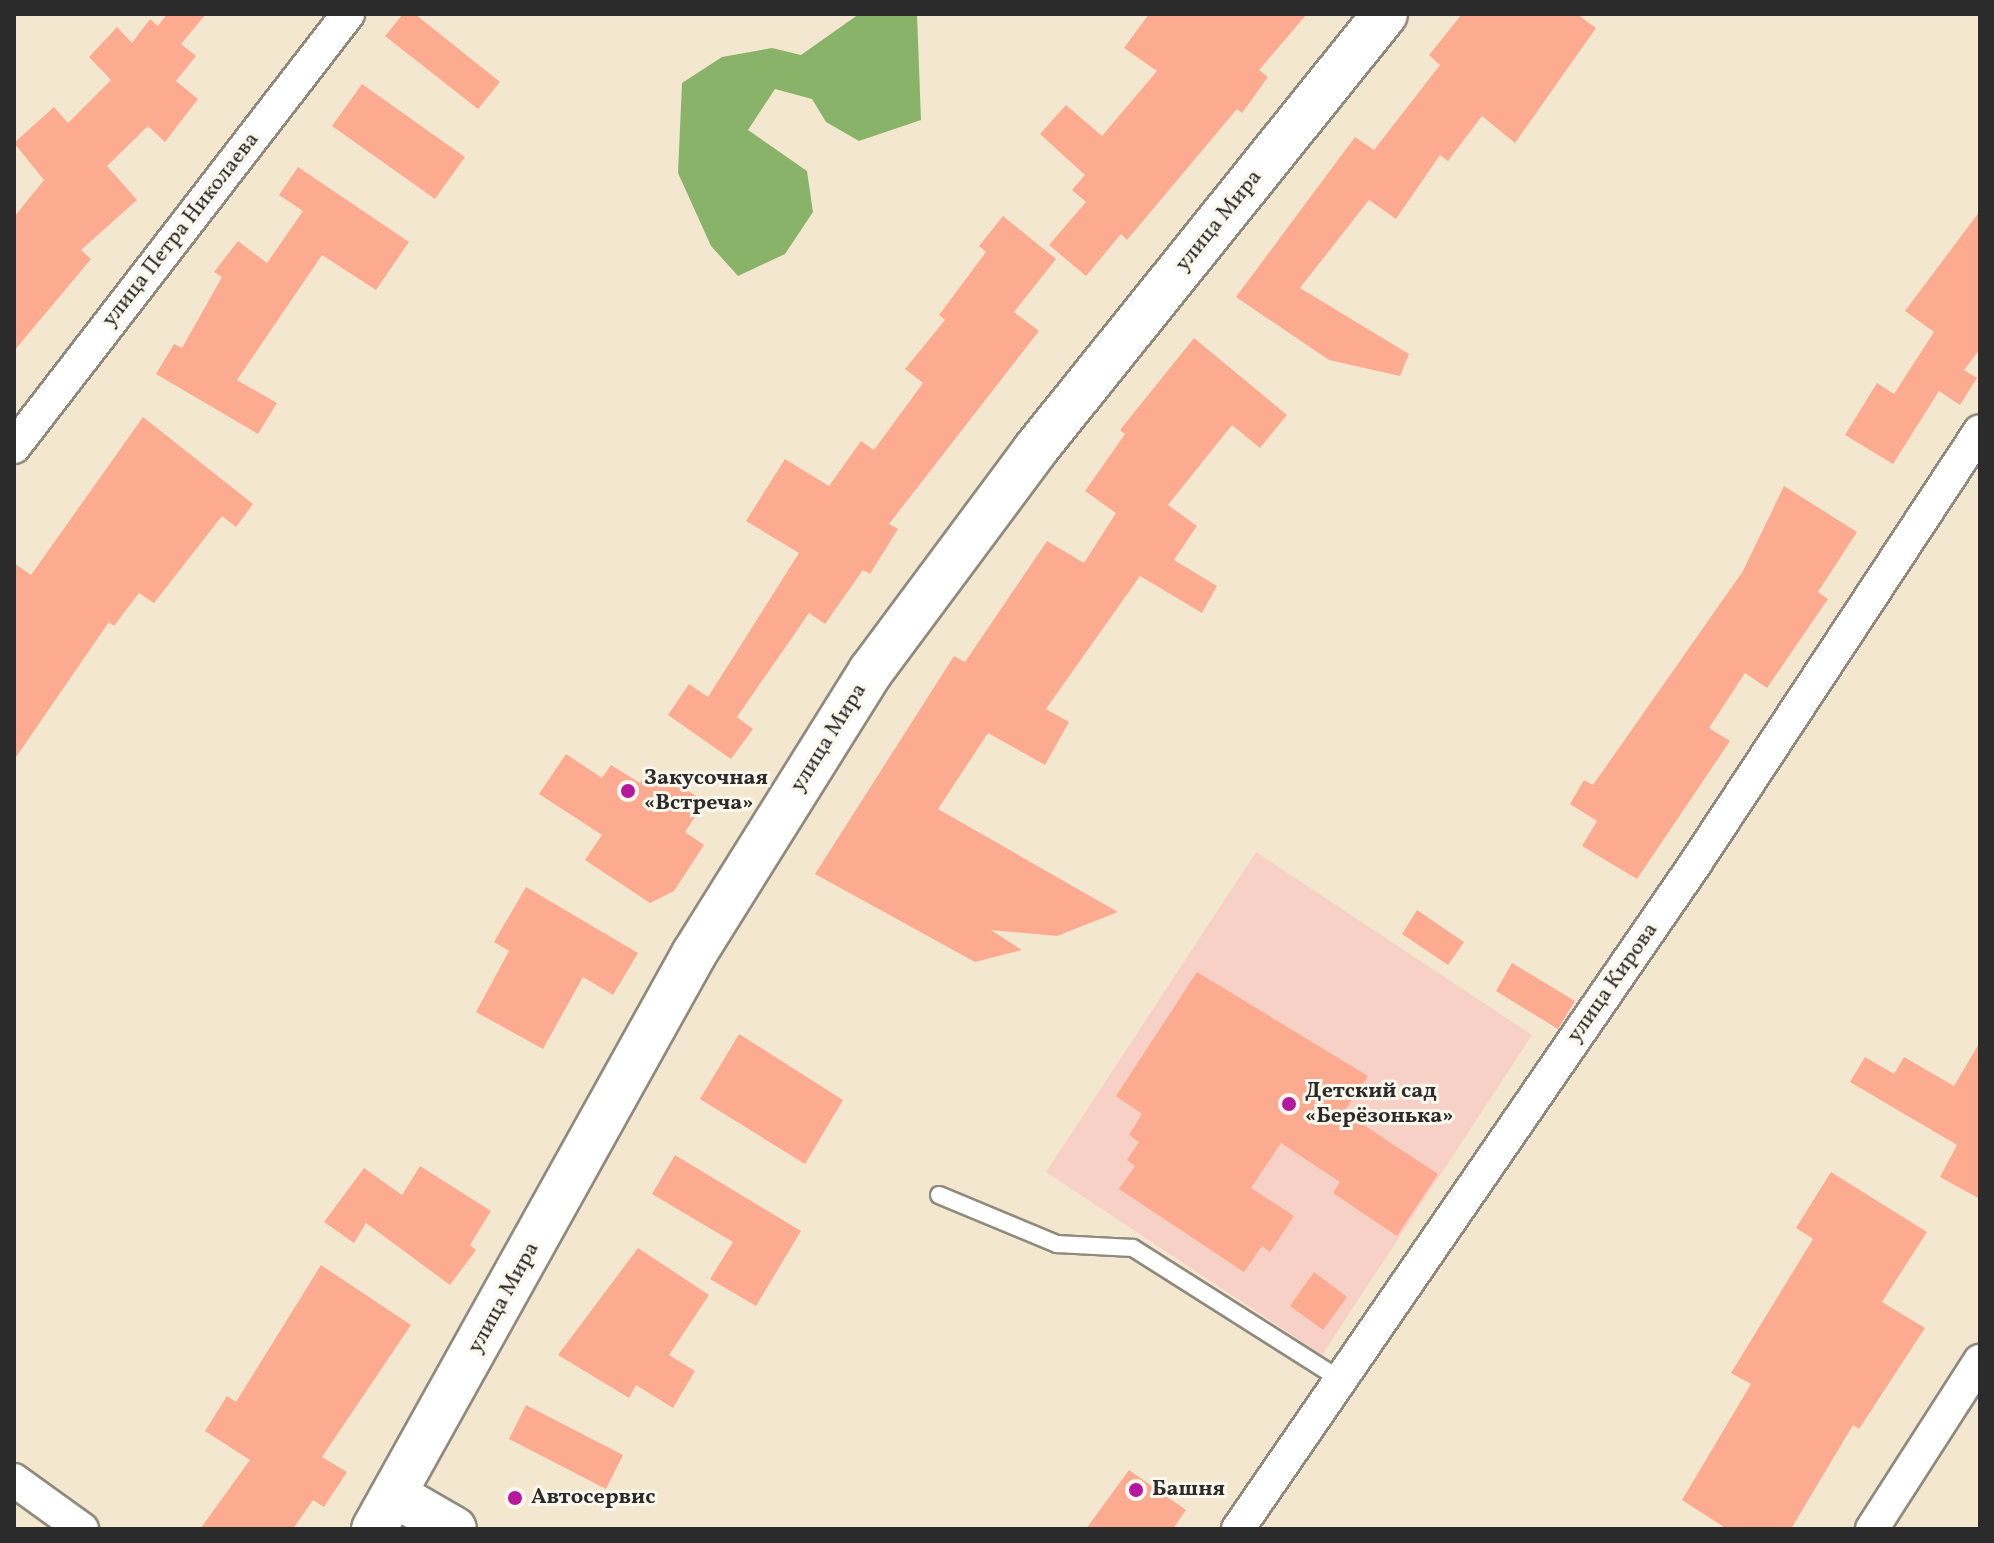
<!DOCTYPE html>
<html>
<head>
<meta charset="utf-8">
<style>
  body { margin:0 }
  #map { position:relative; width:1994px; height:1543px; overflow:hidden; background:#f3e8cf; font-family:Vollkorn,serif }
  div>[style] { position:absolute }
  .built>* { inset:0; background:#f7d1c6 }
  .forest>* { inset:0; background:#8ab36a }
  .building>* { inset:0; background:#fdab90 }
  .roads { filter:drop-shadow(2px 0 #8f8a7d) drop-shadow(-2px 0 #8f8a7d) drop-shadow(0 2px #8f8a7d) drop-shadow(0 -2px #8f8a7d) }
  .lane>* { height:16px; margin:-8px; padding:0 8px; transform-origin:8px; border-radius:8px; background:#fff }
  .street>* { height:32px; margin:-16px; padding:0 16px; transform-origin:16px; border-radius:16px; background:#fff }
  .secondary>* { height:44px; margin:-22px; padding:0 22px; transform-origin:22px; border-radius:22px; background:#fff }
  .primary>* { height:44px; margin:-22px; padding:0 22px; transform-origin:22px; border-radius:22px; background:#fff }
  .dots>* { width:22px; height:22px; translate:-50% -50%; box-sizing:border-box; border:4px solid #fbf7ec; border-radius:50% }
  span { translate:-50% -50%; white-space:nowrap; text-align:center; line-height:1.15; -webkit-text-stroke:6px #fbf7ec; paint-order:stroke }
  .street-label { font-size:22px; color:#2b2b2b }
  .poi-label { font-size:22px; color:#2b2b2b; font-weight:700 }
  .left { translate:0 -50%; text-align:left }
  .frame { position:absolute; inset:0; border:16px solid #2b2b2b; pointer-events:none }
</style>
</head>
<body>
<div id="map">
  <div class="built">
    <i style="clip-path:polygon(1256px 852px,1532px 1035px,1322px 1355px,1046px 1172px)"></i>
  </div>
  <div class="forest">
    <i style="clip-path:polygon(859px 14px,917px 14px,921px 120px,859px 141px,826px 122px,812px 99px,775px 89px,748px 130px,807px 171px,813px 212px,785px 254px,738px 276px,711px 246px,678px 173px,682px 83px,722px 57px,772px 48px,801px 55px)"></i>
  </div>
  <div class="building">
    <i style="clip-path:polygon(167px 14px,206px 14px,181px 44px,196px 56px,176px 81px,198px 99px,165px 142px,148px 126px,107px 166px,137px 200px,81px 250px,91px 259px,14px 351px,14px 217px,44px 180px,14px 143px,54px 107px,68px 123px,111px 80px,89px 57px,117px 27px,132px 43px,150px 19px,158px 26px)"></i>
    <i style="clip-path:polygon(403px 14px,415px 14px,500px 82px,478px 109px,385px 36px)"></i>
    <i style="clip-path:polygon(1149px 14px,1307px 14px,1259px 70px,1268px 77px,1242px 113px,1237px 109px,1127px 240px,1121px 234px,1086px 276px,1049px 245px,1086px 202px,1072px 190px,1085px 175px,1040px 134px,1066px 105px,1102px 136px,1157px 71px,1124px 48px)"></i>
    <i style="clip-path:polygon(1462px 14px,1577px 14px,1596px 28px,1515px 143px,1482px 116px,1448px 161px,1440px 155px,1396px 219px,1369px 200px,1300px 288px,1409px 354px,1400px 376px,1329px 360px,1236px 297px,1355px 137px,1374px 150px,1440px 65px,1429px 55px)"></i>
    <i style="clip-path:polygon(362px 84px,465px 157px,435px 199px,332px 126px)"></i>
    <i style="clip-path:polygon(298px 167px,409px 242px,376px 290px,322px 255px,237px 380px,277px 403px,258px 434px,156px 374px,174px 344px,182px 348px,222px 277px,214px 272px,238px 241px,267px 263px,303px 211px,279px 195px)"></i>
    <i style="clip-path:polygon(1980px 211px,1980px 349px,1964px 370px,1977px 378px,1960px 405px,1939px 391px,1893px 464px,1845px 435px,1877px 383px,1894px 394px,1934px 332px,1905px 311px)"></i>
    <i style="clip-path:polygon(1003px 216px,1056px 259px,1014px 312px,1039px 331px,889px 524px,898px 529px,870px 574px,863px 570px,825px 624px,809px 613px,737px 717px,753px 729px,731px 759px,668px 715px,689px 684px,708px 697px,799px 553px,746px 521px,785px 459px,829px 486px,861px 441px,874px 450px,923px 383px,905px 369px,945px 320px,939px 315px,986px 252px,979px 246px)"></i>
    <i style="clip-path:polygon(1194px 338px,1287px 415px,1260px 448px,1232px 425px,1168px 505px,1197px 526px,1174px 560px,1217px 586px,1202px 613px,1140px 576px,1046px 709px,1069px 722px,1045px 765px,988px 733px,938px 809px,1118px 912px,1057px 936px,991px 930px,1022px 950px,975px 962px,815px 874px,954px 656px,965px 662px,1047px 541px,1084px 563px,1116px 513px,1085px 491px,1125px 434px,1120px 430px)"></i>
    <i style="clip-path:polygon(143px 417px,253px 504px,236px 527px,222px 516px,154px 603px,139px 593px,114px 626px,109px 622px,14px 760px,14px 563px,31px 575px)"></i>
    <i style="clip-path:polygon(1784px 486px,1857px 532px,1818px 592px,1828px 599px,1767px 688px,1745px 673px,1709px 728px,1730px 741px,1637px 879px,1582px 846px,1597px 821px,1570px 804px,1584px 780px,1593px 785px,1743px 571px)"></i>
    <i style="clip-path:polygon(566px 754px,602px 778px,611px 765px,640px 783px,651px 766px,705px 802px,685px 832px,704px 845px,674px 891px,650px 903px,585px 860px,602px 835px,539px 794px)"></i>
    <i style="clip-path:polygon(526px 887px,638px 953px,613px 995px,583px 977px,543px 1049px,476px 1012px,509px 951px,494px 942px)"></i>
    <i style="clip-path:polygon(1417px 910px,1464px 942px,1448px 965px,1402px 934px)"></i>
    <i style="clip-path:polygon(1512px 963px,1575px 1001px,1558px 1029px,1496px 991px)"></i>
    <i style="clip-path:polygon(1197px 972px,1368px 1076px,1344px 1112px,1438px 1174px,1397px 1236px,1333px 1193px,1340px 1182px,1281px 1143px,1251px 1188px,1294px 1216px,1270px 1252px,1262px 1246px,1244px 1272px,1119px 1189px,1135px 1166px,1127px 1160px,1139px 1142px,1129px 1135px,1142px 1114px,1116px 1096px)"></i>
    <i style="clip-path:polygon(739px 1034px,843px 1100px,805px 1164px,700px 1099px)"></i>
    <i style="clip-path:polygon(1980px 1042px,1980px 1199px,1940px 1177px,1957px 1145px,1850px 1082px,1865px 1057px,1894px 1074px,1904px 1057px,1954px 1086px)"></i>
    <i style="clip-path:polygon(675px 1155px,801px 1231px,756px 1306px,710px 1279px,733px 1242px,652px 1194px)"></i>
    <i style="clip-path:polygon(420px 1166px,491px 1211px,470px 1245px,476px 1250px,450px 1285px,366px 1223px,354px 1243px,324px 1222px,364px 1168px,402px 1195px)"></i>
    <i style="clip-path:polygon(1831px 1172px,1927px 1232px,1882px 1302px,1925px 1328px,1859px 1429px,1853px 1425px,1791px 1529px,1727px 1529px,1682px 1500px,1751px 1384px,1731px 1373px,1813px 1239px,1796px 1228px)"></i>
    <i style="clip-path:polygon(638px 1248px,709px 1295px,669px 1355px,695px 1371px,673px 1408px,636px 1385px,629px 1398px,558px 1355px)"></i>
    <i style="clip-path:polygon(321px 1265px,411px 1325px,322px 1457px,347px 1472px,324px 1507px,313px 1500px,293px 1529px,200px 1529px,250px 1460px,205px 1431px,227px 1396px,236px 1402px)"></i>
    <i style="clip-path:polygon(1314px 1272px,1347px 1297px,1323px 1330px,1290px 1306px)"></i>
    <i style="clip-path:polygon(526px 1405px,623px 1455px,606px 1489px,509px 1439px)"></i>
    <i style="clip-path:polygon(1129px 1470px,1186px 1510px,1173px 1529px,1086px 1529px)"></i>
  </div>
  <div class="roads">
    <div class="lane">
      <i style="left:939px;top:1195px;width:128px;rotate:22.6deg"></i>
      <i style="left:1057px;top:1244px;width:76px;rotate:3deg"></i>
      <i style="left:1133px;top:1248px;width:246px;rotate:32.4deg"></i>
    </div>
    <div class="street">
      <i style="left:14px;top:447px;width:547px;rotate:-52.35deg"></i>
      <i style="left:14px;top:1480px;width:84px;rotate:35.8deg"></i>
      <i style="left:1238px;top:1529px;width:807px;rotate:-55.5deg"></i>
      <i style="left:1695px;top:864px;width:518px;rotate:-56.65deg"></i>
      <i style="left:1872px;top:1529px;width:200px;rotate:-57.3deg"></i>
    </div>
    <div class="secondary">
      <i style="left:395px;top:1495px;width:68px;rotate:30deg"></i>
    </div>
    <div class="primary">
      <i style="left:374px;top:1529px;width:658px;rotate:-60.9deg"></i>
      <i style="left:694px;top:954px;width:334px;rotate:-58deg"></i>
      <i style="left:871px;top:671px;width:275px;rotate:-53.4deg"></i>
      <i style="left:1035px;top:450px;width:559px;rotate:-51.24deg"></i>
    </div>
  </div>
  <div class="dots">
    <i style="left:628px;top:791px;background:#b5179e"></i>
    <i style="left:1289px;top:1104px;background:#b5179e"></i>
    <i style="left:1136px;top:1490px;background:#b5179e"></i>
    <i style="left:515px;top:1498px;background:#b5179e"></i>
  </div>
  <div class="street-label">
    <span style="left:1219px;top:221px;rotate:-51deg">улица Мира</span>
    <span style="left:181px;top:230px;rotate:-52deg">улица Петра Николаева</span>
    <span style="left:829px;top:738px;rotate:-58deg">улица Мира</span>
    <span style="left:1613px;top:983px;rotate:-55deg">улица Кирова</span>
    <span style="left:504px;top:1298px;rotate:-61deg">улица Мира</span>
  </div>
  <div class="poi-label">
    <span class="left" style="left:644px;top:791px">Закусочная<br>«Встреча»</span>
    <span class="left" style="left:1305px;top:1104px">Детский сад<br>«Берёзонька»</span>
    <span class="left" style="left:1152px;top:1490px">Башня</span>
    <span class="left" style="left:531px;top:1498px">Автосервис</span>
  </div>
  <div class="frame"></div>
</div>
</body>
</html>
